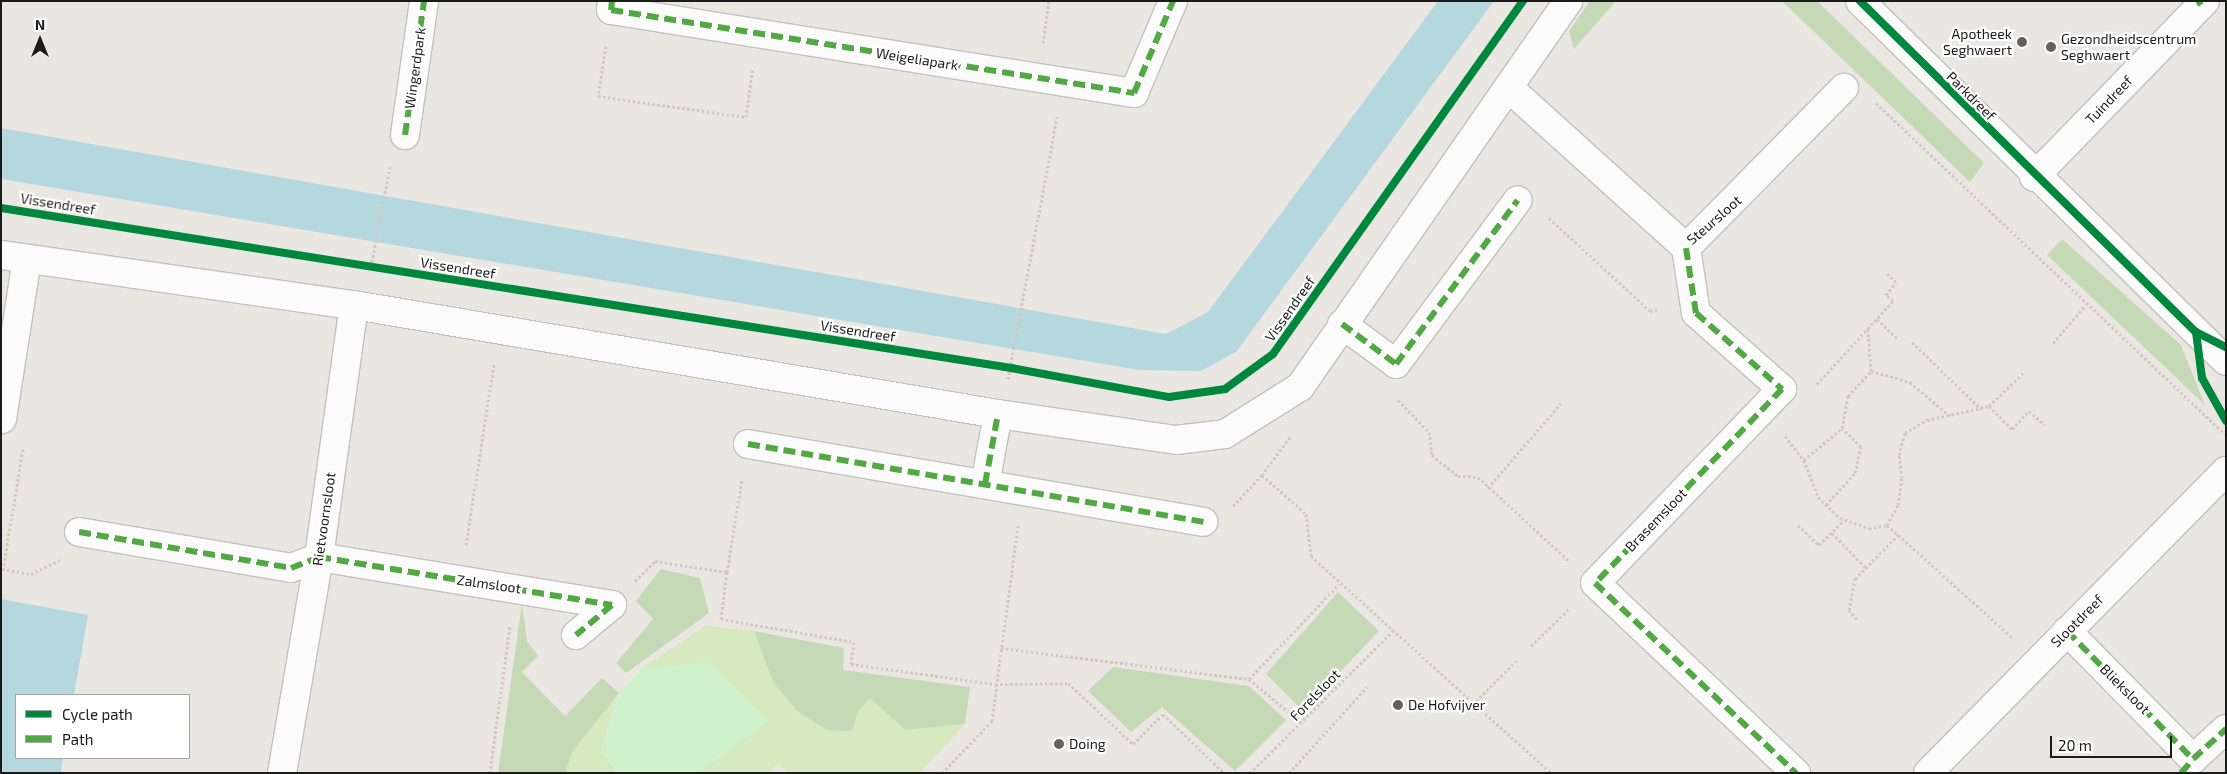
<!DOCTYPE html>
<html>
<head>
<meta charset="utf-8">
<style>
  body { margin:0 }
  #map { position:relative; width:2227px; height:774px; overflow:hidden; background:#eae7e2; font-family:"Exo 2",sans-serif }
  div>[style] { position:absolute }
  .grass>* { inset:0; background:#d7e9bf }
  .forest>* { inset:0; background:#c5d9b7 }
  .park>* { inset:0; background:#cff2cd }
  .water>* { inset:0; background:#b5d7de }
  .path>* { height:3px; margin-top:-1.5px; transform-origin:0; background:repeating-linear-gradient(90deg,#d6c6c3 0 2.5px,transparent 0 5px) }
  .roads { filter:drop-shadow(1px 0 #c2c1bf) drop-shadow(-1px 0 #c2c1bf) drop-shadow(0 1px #c2c1bf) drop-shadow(0 -1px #c2c1bf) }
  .minor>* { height:28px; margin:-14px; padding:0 14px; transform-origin:14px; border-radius:14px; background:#fcfbfb }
  .quiet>* { height:6px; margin-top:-3px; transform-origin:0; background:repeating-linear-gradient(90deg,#52a943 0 12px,transparent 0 18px) }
  .cycleway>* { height:8px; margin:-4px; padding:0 4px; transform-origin:4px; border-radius:4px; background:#00873e }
  .dots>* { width:14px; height:14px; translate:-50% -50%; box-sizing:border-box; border:2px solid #fff; border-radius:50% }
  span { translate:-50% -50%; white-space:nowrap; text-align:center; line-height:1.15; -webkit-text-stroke:4.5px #fff; paint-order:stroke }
  .poi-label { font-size:14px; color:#1b1b1b }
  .right { translate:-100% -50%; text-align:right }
  .left { translate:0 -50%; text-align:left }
  .street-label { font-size:14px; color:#1b1b1b }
  .frame { position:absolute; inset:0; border:2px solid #1b1b1b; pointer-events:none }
  .legend { position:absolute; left:15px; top:694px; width:175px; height:65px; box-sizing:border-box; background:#fff; border:1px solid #a4a4a4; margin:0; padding:6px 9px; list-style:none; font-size:15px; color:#1b1b1b }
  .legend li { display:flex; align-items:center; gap:10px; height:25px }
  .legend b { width:25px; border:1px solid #a4a4a4 }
  .north { position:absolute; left:15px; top:15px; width:50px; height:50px; -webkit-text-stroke:4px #fff; paint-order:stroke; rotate:0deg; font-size:14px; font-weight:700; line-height:20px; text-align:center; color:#1b1b1b }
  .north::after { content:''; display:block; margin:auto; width:18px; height:22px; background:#1b1b1b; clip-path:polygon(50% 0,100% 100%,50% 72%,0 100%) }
  .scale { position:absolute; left:2050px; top:736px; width:122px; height:22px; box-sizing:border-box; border:2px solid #1b1b1b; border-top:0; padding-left:6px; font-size:15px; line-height:18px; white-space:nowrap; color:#1b1b1b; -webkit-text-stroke:4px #fff; paint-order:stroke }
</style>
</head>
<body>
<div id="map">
  <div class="grass">
    <i style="clip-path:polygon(705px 626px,754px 631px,773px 682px,852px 731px,858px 711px,870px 698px,905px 730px,965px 724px,920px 773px,788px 773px,779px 763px,768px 773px,698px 773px,769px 721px,708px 663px,642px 668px)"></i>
    <i style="clip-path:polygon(619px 693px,600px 753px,618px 773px,565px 773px,572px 752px)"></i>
  </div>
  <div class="forest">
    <i style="clip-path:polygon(1590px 1px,1616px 1px,1574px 49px,1569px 31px)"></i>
    <i style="clip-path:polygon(1782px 1px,1817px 1px,1984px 163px,1970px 182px)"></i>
    <i style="clip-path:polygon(2062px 239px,2181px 345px,2205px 405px,2047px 255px)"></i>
    <i style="clip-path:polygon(661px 569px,700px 578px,709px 613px,626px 673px,616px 663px,653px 619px,636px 601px)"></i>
    <i style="clip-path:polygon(1338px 592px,1379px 631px,1303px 711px,1266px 674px)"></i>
    <i style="clip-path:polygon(522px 603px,527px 641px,538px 656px,522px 672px,565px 716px,602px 678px,619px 693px,572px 752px,565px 773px,498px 773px)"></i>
    <i style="clip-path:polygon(754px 631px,844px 648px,843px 670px,970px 687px,965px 724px,905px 730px,870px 698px,858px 711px,852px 731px,827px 730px,797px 711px,773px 682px)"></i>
    <i style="clip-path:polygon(1113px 667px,1249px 686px,1286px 720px,1235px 771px,1162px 707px,1131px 732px,1088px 691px)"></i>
  </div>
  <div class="park">
    <i style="clip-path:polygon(708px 663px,769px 721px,698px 773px,618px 773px,600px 753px,619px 693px,642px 668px)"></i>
  </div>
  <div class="water">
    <i style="clip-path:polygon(1438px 1px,1494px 1px,1236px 352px,1201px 371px,1139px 370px,1px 179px,1px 128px,1166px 334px,1208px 312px)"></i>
    <i style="clip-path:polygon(1px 599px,88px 615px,74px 695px,16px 695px,16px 758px,63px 758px,61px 773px,1px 773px)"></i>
  </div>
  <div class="path">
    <i style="left:1043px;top:43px;width:42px;rotate:-81.9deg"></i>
    <i style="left:606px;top:46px;width:51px;rotate:99.1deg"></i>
    <i style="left:598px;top:96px;width:149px;rotate:8.1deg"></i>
    <i style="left:746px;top:117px;width:50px;rotate:-82deg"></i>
    <i style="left:1876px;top:103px;width:481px;rotate:43.5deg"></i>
    <i style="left:1549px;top:218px;width:137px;rotate:42.6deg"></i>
    <i style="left:1650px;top:311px;width:9px;rotate:-13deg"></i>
    <i style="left:371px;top:267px;width:102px;rotate:-79.2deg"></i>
    <i style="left:1877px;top:319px;width:29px;rotate:44deg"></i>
    <i style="left:1912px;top:342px;width:96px;rotate:44.2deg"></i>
    <i style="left:2053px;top:343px;width:49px;rotate:-49.1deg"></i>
    <i style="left:1871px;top:371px;width:41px;rotate:15.8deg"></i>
    <i style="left:1910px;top:382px;width:54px;rotate:40.5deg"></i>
    <i style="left:1008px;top:379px;width:267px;rotate:-79.4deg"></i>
    <i style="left:1817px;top:384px;width:113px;rotate:-47.5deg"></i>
    <i style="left:1893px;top:301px;width:9px;rotate:-139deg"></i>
    <i style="left:1886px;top:295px;width:16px;rotate:-52deg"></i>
    <i style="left:1896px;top:282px;width:12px;rotate:-138deg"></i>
    <i style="left:1398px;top:400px;width:45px;rotate:45.9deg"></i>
    <i style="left:1429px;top:432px;width:23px;rotate:83deg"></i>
    <i style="left:1432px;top:455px;width:33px;rotate:39deg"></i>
    <i style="left:1458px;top:476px;width:20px;rotate:3deg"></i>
    <i style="left:1478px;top:477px;width:124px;rotate:42.7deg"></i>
    <i style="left:1989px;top:406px;width:33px;rotate:45deg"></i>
    <i style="left:2012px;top:429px;width:25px;rotate:-47deg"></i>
    <i style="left:2029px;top:411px;width:21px;rotate:41deg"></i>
    <i style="left:1785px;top:436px;width:31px;rotate:52deg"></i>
    <i style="left:1804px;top:460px;width:40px;rotate:69deg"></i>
    <i style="left:1818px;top:497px;width:30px;rotate:44deg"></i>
    <i style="left:1840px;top:518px;width:31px;rotate:19deg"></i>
    <i style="left:1869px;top:528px;width:18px;rotate:-9deg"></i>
    <i style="left:1887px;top:525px;width:169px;rotate:41.9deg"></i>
    <i style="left:1290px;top:437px;width:47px;rotate:126.4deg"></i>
    <i style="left:1262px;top:475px;width:59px;rotate:41.6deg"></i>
    <i style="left:1306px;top:514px;width:42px;rotate:83.2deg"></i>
    <i style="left:1311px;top:556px;width:324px;rotate:42.1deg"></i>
    <i style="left:1804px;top:460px;width:50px;rotate:-40.1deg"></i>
    <i style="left:1842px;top:428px;width:33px;rotate:-79deg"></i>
    <i style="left:1848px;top:396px;width:34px;rotate:-47deg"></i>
    <i style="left:1871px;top:371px;width:43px;rotate:-94deg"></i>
    <i style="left:1488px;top:488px;width:112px;rotate:-49.3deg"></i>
    <i style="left:1826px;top:505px;width:43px;rotate:-47.8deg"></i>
    <i style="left:1855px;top:473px;width:27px;rotate:-77deg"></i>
    <i style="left:1861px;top:447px;width:27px;rotate:-135deg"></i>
    <i style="left:1233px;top:506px;width:42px;rotate:-46.9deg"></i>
    <i style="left:1798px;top:525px;width:29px;rotate:44deg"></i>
    <i style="left:1819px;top:545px;width:35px;rotate:-45deg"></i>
    <i style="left:1887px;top:525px;width:23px;rotate:-61deg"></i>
    <i style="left:1898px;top:505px;width:27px;rotate:-82deg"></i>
    <i style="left:1902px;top:478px;width:23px;rotate:-97deg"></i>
    <i style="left:1899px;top:455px;width:23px;rotate:-75deg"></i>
    <i style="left:1905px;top:433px;width:26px;rotate:-31deg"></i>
    <i style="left:1927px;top:420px;width:64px;rotate:-12.7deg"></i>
    <i style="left:1989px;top:406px;width:50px;rotate:-44.2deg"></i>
    <i style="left:1832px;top:533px;width:49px;rotate:45.8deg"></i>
    <i style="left:466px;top:545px;width:183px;rotate:-81.2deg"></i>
    <i style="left:2px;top:569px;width:29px;rotate:10deg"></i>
    <i style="left:31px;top:574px;width:32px;rotate:-26deg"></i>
    <i style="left:3px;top:570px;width:123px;rotate:-80.6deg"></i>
    <i style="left:727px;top:572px;width:94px;rotate:-80.8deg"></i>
    <i style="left:635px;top:581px;width:28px;rotate:-45deg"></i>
    <i style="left:655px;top:561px;width:73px;rotate:8.7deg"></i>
    <i style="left:727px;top:572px;width:47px;rotate:97.3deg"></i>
    <i style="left:721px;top:619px;width:135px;rotate:9.8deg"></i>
    <i style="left:854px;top:642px;width:22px;rotate:98deg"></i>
    <i style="left:851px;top:664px;width:145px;rotate:7.9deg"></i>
    <i style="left:995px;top:684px;width:73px;rotate:-0.8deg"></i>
    <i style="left:1068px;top:683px;width:89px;rotate:43.2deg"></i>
    <i style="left:1133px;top:744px;width:42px;rotate:-45deg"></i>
    <i style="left:1163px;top:714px;width:85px;rotate:44deg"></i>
    <i style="left:1857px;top:619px;width:12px;rotate:-132deg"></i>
    <i style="left:1849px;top:610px;width:32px;rotate:-79deg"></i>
    <i style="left:1855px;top:579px;width:62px;rotate:-45.7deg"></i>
    <i style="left:1531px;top:646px;width:54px;rotate:-44.3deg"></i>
    <i style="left:1001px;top:648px;width:250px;rotate:7.1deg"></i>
    <i style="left:1249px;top:679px;width:70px;rotate:39.8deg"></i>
    <i style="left:1249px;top:679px;width:131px;rotate:-46.5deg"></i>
    <i style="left:1476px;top:701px;width:57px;rotate:-45deg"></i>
    <i style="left:490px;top:773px;width:149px;rotate:-82.3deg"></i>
    <i style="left:942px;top:773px;width:72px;rotate:-46.1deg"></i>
    <i style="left:992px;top:721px;width:198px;rotate:-82.4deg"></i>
    <i style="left:1250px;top:773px;width:202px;rotate:-44.8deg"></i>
    <i style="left:1289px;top:773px;width:116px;rotate:-47.8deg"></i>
  </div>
  <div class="roads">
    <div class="minor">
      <i style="left:612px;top:1px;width:9px;rotate:96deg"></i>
      <i style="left:611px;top:10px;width:530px;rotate:9.02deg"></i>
      <i style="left:1134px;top:93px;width:100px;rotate:-67deg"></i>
      <i style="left:1860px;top:1px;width:513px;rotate:44.53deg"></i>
      <i style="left:1509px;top:88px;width:239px;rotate:42.1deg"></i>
      <i style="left:1686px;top:248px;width:225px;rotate:-45.4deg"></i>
      <i style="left:405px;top:135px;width:135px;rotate:-81.9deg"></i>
      <i style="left:2034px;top:177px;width:245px;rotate:-45.8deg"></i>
      <i style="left:1686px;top:248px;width:66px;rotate:81.3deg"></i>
      <i style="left:1696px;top:313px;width:115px;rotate:41.5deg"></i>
      <i style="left:1782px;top:389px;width:269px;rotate:133.9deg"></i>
      <i style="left:1595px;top:583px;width:277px;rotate:43.4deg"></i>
      <i style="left:1px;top:255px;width:357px;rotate:8.1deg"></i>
      <i style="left:354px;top:305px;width:653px;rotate:9.61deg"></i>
      <i style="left:998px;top:414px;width:180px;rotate:8.3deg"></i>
      <i style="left:1176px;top:440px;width:49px;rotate:-7deg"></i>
      <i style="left:1225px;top:434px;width:89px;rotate:-32.1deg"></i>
      <i style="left:1300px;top:387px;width:470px;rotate:-55.2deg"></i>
      <i style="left:1342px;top:324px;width:67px;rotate:36.5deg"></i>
      <i style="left:1396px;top:364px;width:204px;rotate:-53.4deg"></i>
      <i style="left:2px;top:419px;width:162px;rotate:-81.1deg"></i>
      <i style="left:748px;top:444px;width:462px;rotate:9.7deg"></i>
      <i style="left:985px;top:484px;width:71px;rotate:-79.5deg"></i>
      <i style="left:79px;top:532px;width:215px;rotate:9.6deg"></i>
      <i style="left:291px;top:568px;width:30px;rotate:-21deg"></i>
      <i style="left:319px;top:557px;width:297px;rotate:9.3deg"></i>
      <i style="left:612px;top:605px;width:47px;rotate:140.2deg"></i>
      <i style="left:2067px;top:631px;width:180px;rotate:45.5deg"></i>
      <i style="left:2193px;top:759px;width:45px;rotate:-42.3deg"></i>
      <i style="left:282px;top:773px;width:219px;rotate:-80.3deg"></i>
      <i style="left:319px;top:557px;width:254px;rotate:-82.1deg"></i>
      <i style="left:1928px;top:773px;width:424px;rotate:-45.4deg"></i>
    </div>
  </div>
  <div class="quiet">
    <i style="left:612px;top:1px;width:9px;rotate:96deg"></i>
    <i style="left:611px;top:10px;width:530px;rotate:9.02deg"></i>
    <i style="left:1134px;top:93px;width:100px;rotate:-67deg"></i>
    <i style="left:2198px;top:1px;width:5px;rotate:53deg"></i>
    <i style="left:405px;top:135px;width:135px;rotate:-81.9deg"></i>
    <i style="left:1686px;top:248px;width:66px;rotate:81.3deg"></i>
    <i style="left:1696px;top:313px;width:115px;rotate:41.5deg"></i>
    <i style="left:1782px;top:389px;width:269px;rotate:133.9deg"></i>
    <i style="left:1595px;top:583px;width:277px;rotate:43.4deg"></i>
    <i style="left:1342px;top:324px;width:67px;rotate:36.5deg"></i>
    <i style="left:1396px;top:364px;width:204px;rotate:-53.4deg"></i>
    <i style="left:748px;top:444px;width:462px;rotate:9.7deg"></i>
    <i style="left:985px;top:484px;width:71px;rotate:-79.5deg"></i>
    <i style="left:79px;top:532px;width:215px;rotate:9.6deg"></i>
    <i style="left:291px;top:568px;width:30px;rotate:-21deg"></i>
    <i style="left:319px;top:557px;width:297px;rotate:9.3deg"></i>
    <i style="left:612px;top:605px;width:47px;rotate:140.2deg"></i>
    <i style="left:2067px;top:631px;width:180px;rotate:45.5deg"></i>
    <i style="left:2193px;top:759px;width:45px;rotate:-42.3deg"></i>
    <i style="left:2181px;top:773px;width:18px;rotate:-49deg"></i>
  </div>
  <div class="cycleway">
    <i style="left:1860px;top:1px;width:472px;rotate:44.6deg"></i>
    <i style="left:2196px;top:332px;width:34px;rotate:27deg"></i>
    <i style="left:1px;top:208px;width:1023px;rotate:9deg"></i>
    <i style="left:1011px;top:368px;width:161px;rotate:10.4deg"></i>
    <i style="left:1169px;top:397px;width:57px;rotate:-8.1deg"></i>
    <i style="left:1225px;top:389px;width:59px;rotate:-36.1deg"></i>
    <i style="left:1273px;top:354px;width:433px;rotate:-54.7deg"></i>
    <i style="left:2196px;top:332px;width:46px;rotate:82.6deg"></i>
    <i style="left:2202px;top:378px;width:49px;rotate:60.8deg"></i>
  </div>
  <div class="dots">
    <i style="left:2022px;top:42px;background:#636261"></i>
    <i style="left:2051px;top:47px;background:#636261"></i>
    <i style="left:1398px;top:705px;background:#636261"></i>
    <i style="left:1059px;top:744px;background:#636261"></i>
  </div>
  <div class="poi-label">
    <span class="right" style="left:2012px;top:42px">Apotheek<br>Seghwaert</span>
    <span class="left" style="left:2061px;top:47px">Gezondheidscentrum<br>Seghwaert</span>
    <span class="left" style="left:1408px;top:705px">De Hofvijver</span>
    <span class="left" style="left:1069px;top:744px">Doing</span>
  </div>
  <div class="street-label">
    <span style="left:917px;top:59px;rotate:9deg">Weigeliapark</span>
    <span style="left:415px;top:68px;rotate:-82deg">Wingerdpark</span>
    <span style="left:1971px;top:96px;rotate:45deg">Parkdreef</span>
    <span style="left:2109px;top:100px;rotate:-46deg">Tuindreef</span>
    <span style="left:58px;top:204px;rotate:9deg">Vissendreef</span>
    <span style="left:1714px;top:220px;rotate:-41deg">Steursloot</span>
    <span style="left:458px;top:268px;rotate:9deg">Vissendreef</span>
    <span style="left:1290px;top:309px;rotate:-55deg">Vissendreef</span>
    <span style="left:858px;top:331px;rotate:9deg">Vissendreef</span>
    <span style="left:324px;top:519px;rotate:-82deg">Rietvoornsloot</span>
    <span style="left:1656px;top:520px;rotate:-46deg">Brasemsloot</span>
    <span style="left:489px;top:584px;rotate:8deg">Zalmsloot</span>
    <span style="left:2077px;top:621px;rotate:-45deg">Slootdreef</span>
    <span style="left:2125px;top:689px;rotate:45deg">Blieksloot</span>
    <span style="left:1315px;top:695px;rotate:-46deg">Forelsloot</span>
  </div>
  <div class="frame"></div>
  <ul class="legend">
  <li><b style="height:6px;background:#00873e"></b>Cycle path</li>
  <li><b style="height:6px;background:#52a943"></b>Path</li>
  </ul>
  <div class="north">N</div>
  <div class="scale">20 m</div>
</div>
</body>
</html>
